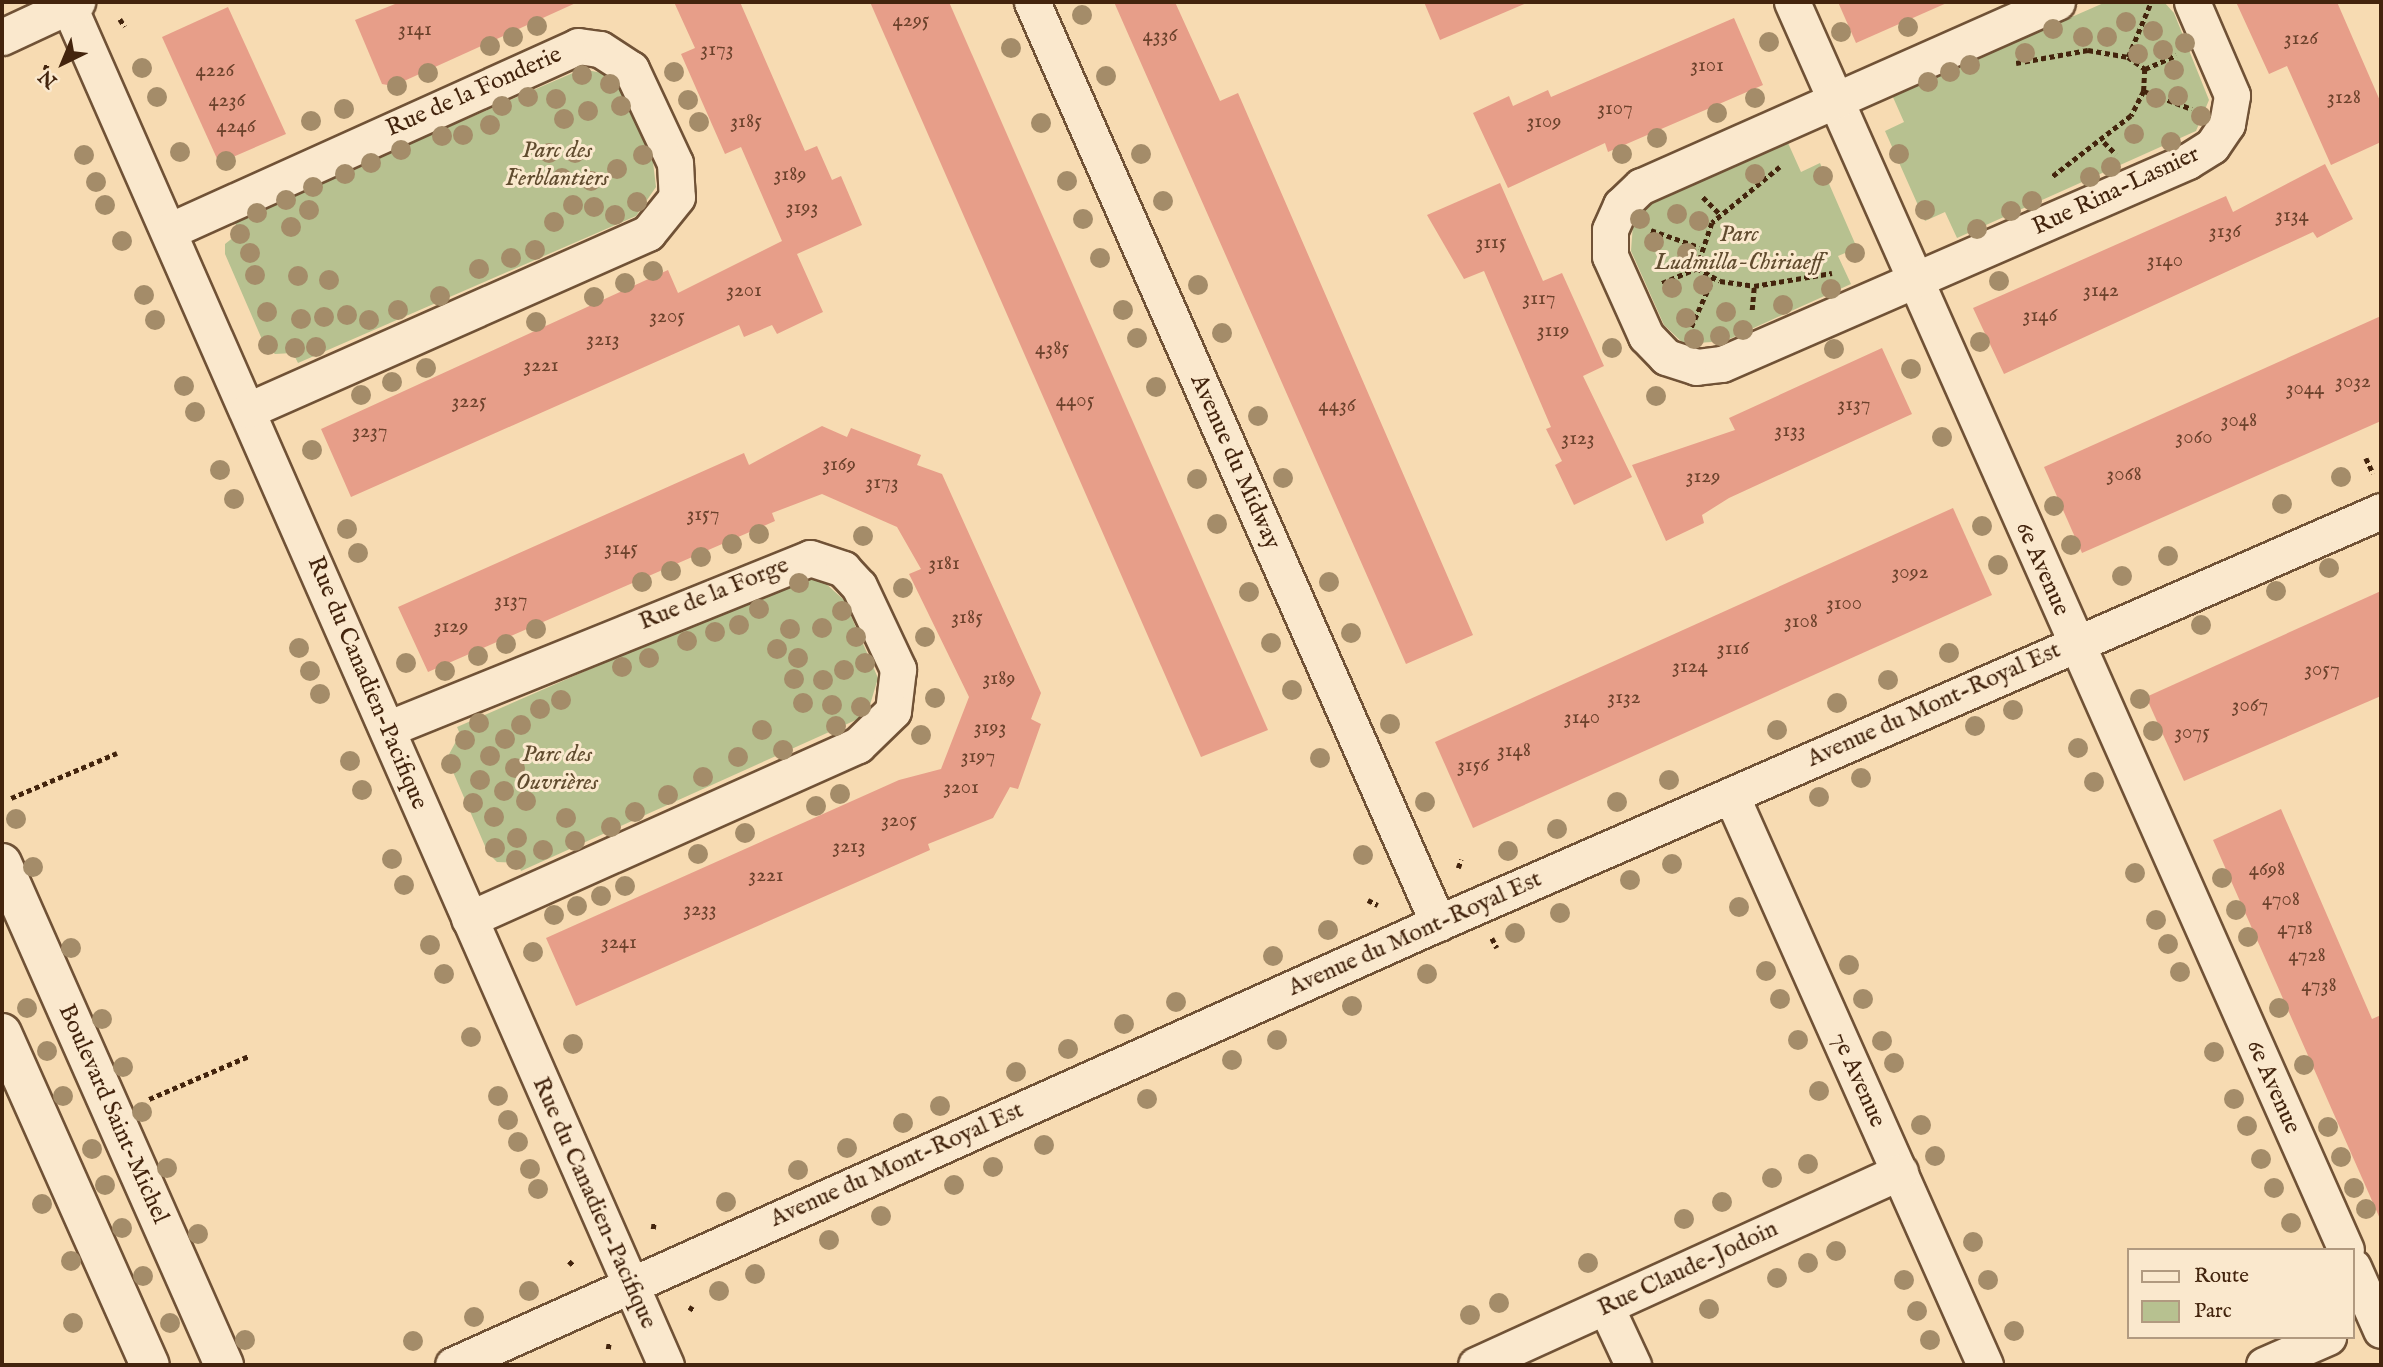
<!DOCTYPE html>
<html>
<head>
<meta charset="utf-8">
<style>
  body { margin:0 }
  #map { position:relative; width:2383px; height:1367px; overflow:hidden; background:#f7dbb2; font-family:"IM FELL English",serif }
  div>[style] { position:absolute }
  .green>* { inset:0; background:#b7c190 }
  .building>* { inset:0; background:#e79e89 }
  .path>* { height:4.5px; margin-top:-2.25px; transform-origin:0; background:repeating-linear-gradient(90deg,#43240d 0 5px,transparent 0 8.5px) }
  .roads { filter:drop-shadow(2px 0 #705236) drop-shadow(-2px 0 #705236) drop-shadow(0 2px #705236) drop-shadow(0 -2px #705236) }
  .street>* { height:35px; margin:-17.5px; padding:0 17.5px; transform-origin:17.5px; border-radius:17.5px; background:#fae8cd }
  .secondary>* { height:38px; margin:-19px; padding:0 19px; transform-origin:19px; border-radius:19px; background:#fae8cd }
  .trees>* { width:20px; height:20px; margin:-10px; border-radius:50%; background:#a48c69 }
  span { translate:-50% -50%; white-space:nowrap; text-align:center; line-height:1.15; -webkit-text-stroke:6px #fae8cd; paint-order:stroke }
  .number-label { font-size:21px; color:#6c422c }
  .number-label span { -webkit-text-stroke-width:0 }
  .street-label { font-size:24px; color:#43240d }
  .park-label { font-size:24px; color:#604b2e; font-style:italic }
  .frame { position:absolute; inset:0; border:4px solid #43240d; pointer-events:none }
  .legend { position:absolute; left:2127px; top:1248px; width:228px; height:91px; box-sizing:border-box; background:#fae8cd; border:2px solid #b19a80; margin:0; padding:9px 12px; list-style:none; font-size:21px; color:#43240d }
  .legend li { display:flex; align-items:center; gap:14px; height:35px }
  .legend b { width:35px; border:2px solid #b19a80 }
  .north { position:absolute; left:28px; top:28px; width:70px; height:70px; -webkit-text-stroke:5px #fae8cd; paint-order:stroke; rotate:223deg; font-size:19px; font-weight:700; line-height:28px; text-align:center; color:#43240d }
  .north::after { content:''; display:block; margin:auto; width:24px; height:32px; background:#43240d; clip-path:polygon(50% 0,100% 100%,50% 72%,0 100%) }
</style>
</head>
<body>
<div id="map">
  <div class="green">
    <i style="clip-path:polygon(2106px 2px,2164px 2px,2174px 13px,2209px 100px,2196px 131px,1957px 238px,1945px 212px,1925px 221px,1885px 131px,1904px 122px,1892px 95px)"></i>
    <i style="clip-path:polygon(582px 69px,602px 73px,623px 92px,653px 162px,656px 187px,636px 216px,298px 363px,293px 353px,275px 354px,264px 344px,225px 254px,225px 244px,239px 233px,234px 220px)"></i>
    <i style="clip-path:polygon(1788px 143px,1801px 172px,1820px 163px,1857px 248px,1838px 256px,1851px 284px,1725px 341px,1684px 344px,1664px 325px,1631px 251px,1633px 224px,1648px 204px)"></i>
    <i style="clip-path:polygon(801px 577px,824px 582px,844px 600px,878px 678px,867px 715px,521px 871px,518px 863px,497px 862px,488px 853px,447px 758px,460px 734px,457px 727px)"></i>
  </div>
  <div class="building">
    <i style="clip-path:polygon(400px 2px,578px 2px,393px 86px,382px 84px,355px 20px)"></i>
    <i style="clip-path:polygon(674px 2px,740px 2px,805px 151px,817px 146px,832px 180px,841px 176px,862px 225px,797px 254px,823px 312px,777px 334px,772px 325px,744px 337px,739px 325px,351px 497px,321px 429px,668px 270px,678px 293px,782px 241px,741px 147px,725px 154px,681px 54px,695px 48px)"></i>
    <i style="clip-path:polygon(870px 2px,949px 2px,1268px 730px,1201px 757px)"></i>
    <i style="clip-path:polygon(1114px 2px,1175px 2px,1220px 101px,1238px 93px,1473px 635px,1406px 664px)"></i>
    <i style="clip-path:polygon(1424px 2px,1529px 2px,1440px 40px)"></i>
    <i style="clip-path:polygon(1838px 2px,1949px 2px,1856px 43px)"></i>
    <i style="clip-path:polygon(2236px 2px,2337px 2px,2381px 103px,2381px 142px,2331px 165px,2287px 66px,2269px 74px)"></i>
    <i style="clip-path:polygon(228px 7px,286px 134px,219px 163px,162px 37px)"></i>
    <i style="clip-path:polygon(1734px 18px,1763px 85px,1608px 152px,1605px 143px,1508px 188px,1473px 113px,1509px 96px,1513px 106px,1548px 90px,1551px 97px)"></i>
    <i style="clip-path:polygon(2325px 164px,2353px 219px,2317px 238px,2313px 232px,2004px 374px,1973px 308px,2226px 196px,2233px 212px)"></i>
    <i style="clip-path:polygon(1500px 183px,1543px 281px,1562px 273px,1604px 366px,1583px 376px,1632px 477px,1574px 505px,1555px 465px,1562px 461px,1546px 429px,1551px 427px,1484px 271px,1464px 279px,1427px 215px)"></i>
    <i style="clip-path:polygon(2381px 316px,2381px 421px,2082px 553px,2044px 467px)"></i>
    <i style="clip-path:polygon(1882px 348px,1912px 414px,1729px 498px,1702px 515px,1704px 523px,1666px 541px,1632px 465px,1735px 430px,1729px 418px)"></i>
    <i style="clip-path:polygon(822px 426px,847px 437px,851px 428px,921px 455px,917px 465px,942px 474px,1041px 693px,1031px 719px,1041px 724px,1018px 789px,1010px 787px,993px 818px,928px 844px,930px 850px,576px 1006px,546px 938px,899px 780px,941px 769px,969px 697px,909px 574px,921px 569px,897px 527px,822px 494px,772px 513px,775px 521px,428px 672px,398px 607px,744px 453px,749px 465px)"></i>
    <i style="clip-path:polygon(1953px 508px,1992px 595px,1473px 828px,1435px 742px)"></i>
    <i style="clip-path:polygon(2381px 591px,2381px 696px,2184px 781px,2146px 697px)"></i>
    <i style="clip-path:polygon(2281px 809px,2372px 1019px,2381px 1015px,2381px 1221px,2213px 840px)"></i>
  </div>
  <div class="path">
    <i style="left:120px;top:19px;width:9px;rotate:58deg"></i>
    <i style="left:2128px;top:57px;width:60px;rotate:-67.3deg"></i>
    <i style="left:2016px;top:63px;width:73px;rotate:-10.2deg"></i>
    <i style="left:2088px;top:50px;width:41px;rotate:9.9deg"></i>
    <i style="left:2128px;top:57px;width:21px;rotate:35deg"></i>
    <i style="left:2145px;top:69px;width:22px;rotate:93deg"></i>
    <i style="left:2144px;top:91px;width:28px;rotate:117deg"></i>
    <i style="left:2131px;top:116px;width:100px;rotate:142.3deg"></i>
    <i style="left:2145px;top:69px;width:34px;rotate:-24deg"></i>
    <i style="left:45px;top:70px;width:6px;rotate:-72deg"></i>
    <i style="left:2144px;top:91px;width:51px;rotate:20.6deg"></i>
    <i style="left:2104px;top:142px;width:17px;rotate:45deg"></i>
    <i style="left:1780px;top:167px;width:88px;rotate:140.5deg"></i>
    <i style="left:1712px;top:223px;width:47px;rotate:108.4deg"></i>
    <i style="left:1697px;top:268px;width:26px;rotate:29deg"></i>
    <i style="left:1720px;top:281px;width:34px;rotate:8deg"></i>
    <i style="left:1754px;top:286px;width:79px;rotate:-9.5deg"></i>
    <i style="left:1703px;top:197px;width:24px;rotate:45deg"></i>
    <i style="left:1651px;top:230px;width:51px;rotate:19.5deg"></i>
    <i style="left:1662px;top:283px;width:38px;rotate:-23deg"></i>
    <i style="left:1752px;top:310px;width:24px;rotate:-85deg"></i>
    <i style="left:1691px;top:327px;width:54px;rotate:-65.8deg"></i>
    <i style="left:2366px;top:458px;width:17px;rotate:65deg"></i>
    <i style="left:11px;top:798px;width:115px;rotate:-23deg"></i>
    <i style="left:1458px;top:868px;width:9px;rotate:-69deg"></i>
    <i style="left:1368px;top:900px;width:11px;rotate:27deg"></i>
    <i style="left:1492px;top:938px;width:11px;rotate:63deg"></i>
    <i style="left:149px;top:1099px;width:109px;rotate:-23.3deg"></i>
    <i style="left:653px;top:1229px;width:7px;rotate:-82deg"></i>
    <i style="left:569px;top:1261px;width:8px;rotate:45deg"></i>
    <i style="left:689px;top:1307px;width:6px;rotate:31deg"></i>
    <i style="left:608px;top:1349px;width:6px;rotate:-81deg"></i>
  </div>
  <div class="roads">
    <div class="street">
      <i style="left:67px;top:2px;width:1489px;rotate:66.28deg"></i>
      <i style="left:1032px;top:2px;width:1007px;rotate:66.21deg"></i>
      <i style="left:1792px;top:2px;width:1365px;rotate:66.06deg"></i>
      <i style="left:2057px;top:2px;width:455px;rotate:156.1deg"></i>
      <i style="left:1641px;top:186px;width:28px;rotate:136deg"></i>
      <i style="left:1621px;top:205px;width:27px;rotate:114deg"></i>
      <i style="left:1610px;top:230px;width:26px;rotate:90deg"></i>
      <i style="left:1610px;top:256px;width:88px;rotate:65.8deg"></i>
      <i style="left:1646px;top:336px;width:29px;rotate:46deg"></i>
      <i style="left:1666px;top:357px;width:32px;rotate:18deg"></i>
      <i style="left:1696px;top:367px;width:26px;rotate:-7deg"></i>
      <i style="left:1722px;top:364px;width:508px;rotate:-23.54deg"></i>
      <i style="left:2188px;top:161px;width:28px;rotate:-32deg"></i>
      <i style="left:2212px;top:146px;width:27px;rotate:-56deg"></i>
      <i style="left:2227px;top:124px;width:29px;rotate:-80deg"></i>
      <i style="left:2232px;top:95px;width:101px;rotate:-113.3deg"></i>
      <i style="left:2px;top:37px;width:83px;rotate:-25deg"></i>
      <i style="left:169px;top:231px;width:449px;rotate:-24.3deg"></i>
      <i style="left:578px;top:46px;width:22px;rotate:8deg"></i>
      <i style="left:600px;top:49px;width:37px;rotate:33deg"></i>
      <i style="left:631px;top:69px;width:104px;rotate:64.9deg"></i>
      <i style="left:675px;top:163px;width:34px;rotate:87deg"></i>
      <i style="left:677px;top:197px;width:46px;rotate:128.9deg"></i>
      <i style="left:648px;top:233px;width:437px;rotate:156.1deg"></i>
      <i style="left:387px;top:729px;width:456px;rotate:-22deg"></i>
      <i style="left:810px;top:558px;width:35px;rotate:18deg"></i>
      <i style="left:843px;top:569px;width:23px;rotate:47deg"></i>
      <i style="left:859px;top:586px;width:92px;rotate:64.8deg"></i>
      <i style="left:898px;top:669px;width:42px;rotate:96.8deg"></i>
      <i style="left:893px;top:711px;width:49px;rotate:135.8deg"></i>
      <i style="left:858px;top:745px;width:426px;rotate:155.9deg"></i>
      <i style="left:1731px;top:795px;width:624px;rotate:65.98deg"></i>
      <i style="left:2353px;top:1267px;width:69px;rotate:66deg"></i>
      <i style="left:1606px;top:1307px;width:64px;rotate:65deg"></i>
      <i style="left:453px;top:1365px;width:1080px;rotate:-24.17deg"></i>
      <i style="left:1438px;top:923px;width:1029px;rotate:-23.6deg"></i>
      <i style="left:1476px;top:1365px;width:466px;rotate:-24.5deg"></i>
      <i style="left:2264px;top:1365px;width:70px;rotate:-23.6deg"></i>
    </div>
    <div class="secondary">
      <i style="left:2px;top:863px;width:549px;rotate:66.14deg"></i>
      <i style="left:2px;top:1033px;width:363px;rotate:66deg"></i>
    </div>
  </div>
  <div class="trees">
    <i style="left:1082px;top:15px"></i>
    <i style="left:2126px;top:22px"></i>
    <i style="left:537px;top:26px"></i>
    <i style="left:1908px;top:27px"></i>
    <i style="left:2053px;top:29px"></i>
    <i style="left:2153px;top:31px"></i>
    <i style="left:1841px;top:32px"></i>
    <i style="left:513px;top:37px"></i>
    <i style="left:2083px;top:37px"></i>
    <i style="left:2107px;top:37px"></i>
    <i style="left:1769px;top:42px"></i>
    <i style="left:2185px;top:43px"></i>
    <i style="left:490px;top:46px"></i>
    <i style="left:1011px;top:48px"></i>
    <i style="left:2163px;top:50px"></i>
    <i style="left:2025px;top:53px"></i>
    <i style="left:2138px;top:54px"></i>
    <i style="left:1970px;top:65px"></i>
    <i style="left:142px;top:68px"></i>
    <i style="left:2174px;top:70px"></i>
    <i style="left:674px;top:72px"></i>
    <i style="left:1950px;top:72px"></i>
    <i style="left:428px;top:73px"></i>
    <i style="left:582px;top:75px"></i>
    <i style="left:1106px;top:76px"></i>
    <i style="left:1928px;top:82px"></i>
    <i style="left:610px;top:84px"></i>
    <i style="left:397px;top:86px"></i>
    <i style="left:2178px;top:96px"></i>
    <i style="left:157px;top:97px"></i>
    <i style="left:528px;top:97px"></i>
    <i style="left:1755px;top:98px"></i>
    <i style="left:2156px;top:98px"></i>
    <i style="left:556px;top:99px"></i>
    <i style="left:688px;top:100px"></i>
    <i style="left:502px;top:106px"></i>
    <i style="left:621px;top:106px"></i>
    <i style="left:344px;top:109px"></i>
    <i style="left:588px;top:111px"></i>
    <i style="left:1717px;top:113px"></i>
    <i style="left:2201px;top:116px"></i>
    <i style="left:564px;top:119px"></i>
    <i style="left:311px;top:121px"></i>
    <i style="left:699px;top:122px"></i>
    <i style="left:1041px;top:123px"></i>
    <i style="left:490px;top:125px"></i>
    <i style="left:2134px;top:134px"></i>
    <i style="left:463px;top:135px"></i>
    <i style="left:442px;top:136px"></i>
    <i style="left:1657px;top:138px"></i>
    <i style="left:2171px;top:142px"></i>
    <i style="left:401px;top:150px"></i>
    <i style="left:180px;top:152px"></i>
    <i style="left:549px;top:153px"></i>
    <i style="left:575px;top:153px"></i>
    <i style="left:1141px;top:154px"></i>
    <i style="left:1622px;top:154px"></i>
    <i style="left:1899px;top:154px"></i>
    <i style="left:84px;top:155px"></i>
    <i style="left:643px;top:155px"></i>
    <i style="left:226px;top:161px"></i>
    <i style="left:371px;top:163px"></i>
    <i style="left:2111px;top:167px"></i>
    <i style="left:617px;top:169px"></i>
    <i style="left:345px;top:174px"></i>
    <i style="left:1755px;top:174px"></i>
    <i style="left:1823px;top:176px"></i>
    <i style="left:2090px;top:177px"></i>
    <i style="left:562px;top:178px"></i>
    <i style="left:591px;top:181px"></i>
    <i style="left:1067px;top:181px"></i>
    <i style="left:96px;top:182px"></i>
    <i style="left:313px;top:187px"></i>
    <i style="left:286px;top:200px"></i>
    <i style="left:1163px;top:201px"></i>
    <i style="left:2032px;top:201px"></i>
    <i style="left:637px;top:202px"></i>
    <i style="left:105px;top:205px"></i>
    <i style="left:573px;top:205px"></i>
    <i style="left:594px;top:207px"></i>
    <i style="left:309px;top:210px"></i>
    <i style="left:1925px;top:210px"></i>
    <i style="left:2011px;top:211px"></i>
    <i style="left:257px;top:213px"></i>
    <i style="left:1677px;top:214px"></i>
    <i style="left:615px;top:215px"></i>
    <i style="left:1083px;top:219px"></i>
    <i style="left:1640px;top:219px"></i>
    <i style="left:1699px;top:221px"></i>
    <i style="left:554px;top:222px"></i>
    <i style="left:291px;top:227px"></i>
    <i style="left:1977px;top:229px"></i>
    <i style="left:240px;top:234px"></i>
    <i style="left:122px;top:241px"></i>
    <i style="left:1654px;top:242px"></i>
    <i style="left:535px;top:250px"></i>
    <i style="left:250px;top:253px"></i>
    <i style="left:1687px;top:253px"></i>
    <i style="left:1855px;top:253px"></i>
    <i style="left:511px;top:258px"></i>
    <i style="left:1100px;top:258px"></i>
    <i style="left:479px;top:269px"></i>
    <i style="left:653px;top:271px"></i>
    <i style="left:255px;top:275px"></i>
    <i style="left:298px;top:276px"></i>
    <i style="left:329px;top:280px"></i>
    <i style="left:1999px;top:281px"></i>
    <i style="left:625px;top:283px"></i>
    <i style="left:1198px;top:285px"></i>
    <i style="left:1703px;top:285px"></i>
    <i style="left:1672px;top:288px"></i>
    <i style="left:1831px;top:289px"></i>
    <i style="left:144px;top:295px"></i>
    <i style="left:440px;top:296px"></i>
    <i style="left:594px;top:297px"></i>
    <i style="left:1783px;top:305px"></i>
    <i style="left:398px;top:310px"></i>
    <i style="left:1123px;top:310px"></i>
    <i style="left:267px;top:312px"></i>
    <i style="left:1726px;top:312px"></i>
    <i style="left:347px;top:315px"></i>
    <i style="left:324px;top:317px"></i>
    <i style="left:1686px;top:318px"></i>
    <i style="left:301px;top:319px"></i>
    <i style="left:155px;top:320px"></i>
    <i style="left:369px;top:320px"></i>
    <i style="left:536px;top:322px"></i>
    <i style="left:1743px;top:330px"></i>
    <i style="left:1222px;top:333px"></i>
    <i style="left:1720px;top:336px"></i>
    <i style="left:1137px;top:338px"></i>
    <i style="left:1694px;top:339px"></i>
    <i style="left:1980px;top:342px"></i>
    <i style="left:268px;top:345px"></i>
    <i style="left:316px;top:347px"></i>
    <i style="left:295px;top:348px"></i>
    <i style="left:1612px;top:348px"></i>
    <i style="left:1834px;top:349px"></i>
    <i style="left:426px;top:368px"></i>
    <i style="left:1911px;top:369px"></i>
    <i style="left:392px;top:382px"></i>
    <i style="left:184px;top:386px"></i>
    <i style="left:1156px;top:387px"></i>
    <i style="left:361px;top:395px"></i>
    <i style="left:1656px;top:396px"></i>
    <i style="left:195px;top:412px"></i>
    <i style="left:1258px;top:416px"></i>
    <i style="left:1942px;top:437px"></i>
    <i style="left:312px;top:450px"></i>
    <i style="left:220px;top:470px"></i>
    <i style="left:2341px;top:477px"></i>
    <i style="left:1283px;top:478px"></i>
    <i style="left:1197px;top:479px"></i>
    <i style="left:234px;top:499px"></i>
    <i style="left:2282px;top:504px"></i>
    <i style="left:2054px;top:506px"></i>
    <i style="left:1217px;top:524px"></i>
    <i style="left:1982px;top:526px"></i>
    <i style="left:347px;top:529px"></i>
    <i style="left:759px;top:534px"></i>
    <i style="left:863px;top:536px"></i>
    <i style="left:732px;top:544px"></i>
    <i style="left:2071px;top:545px"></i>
    <i style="left:358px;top:553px"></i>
    <i style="left:2168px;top:556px"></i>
    <i style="left:701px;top:557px"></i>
    <i style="left:1998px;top:565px"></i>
    <i style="left:2329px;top:568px"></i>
    <i style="left:671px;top:571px"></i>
    <i style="left:2122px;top:576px"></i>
    <i style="left:642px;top:582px"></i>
    <i style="left:1329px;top:582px"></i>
    <i style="left:799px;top:583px"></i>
    <i style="left:903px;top:588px"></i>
    <i style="left:2276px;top:591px"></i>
    <i style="left:1249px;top:592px"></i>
    <i style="left:759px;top:609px"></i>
    <i style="left:842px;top:611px"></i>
    <i style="left:739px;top:625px"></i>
    <i style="left:2201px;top:625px"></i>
    <i style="left:822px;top:628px"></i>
    <i style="left:536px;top:629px"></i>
    <i style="left:790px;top:629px"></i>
    <i style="left:715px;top:632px"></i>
    <i style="left:1351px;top:633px"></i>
    <i style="left:856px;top:637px"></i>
    <i style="left:925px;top:637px"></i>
    <i style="left:687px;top:641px"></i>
    <i style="left:1271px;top:643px"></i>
    <i style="left:506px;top:644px"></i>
    <i style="left:299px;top:648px"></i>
    <i style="left:777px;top:649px"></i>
    <i style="left:1949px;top:653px"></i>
    <i style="left:478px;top:656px"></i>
    <i style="left:649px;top:658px"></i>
    <i style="left:798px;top:658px"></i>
    <i style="left:406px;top:663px"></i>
    <i style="left:865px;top:663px"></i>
    <i style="left:622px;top:667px"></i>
    <i style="left:844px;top:670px"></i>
    <i style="left:310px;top:671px"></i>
    <i style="left:445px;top:671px"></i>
    <i style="left:794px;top:679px"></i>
    <i style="left:823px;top:680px"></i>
    <i style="left:1888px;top:680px"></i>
    <i style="left:1292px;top:690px"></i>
    <i style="left:320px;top:694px"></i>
    <i style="left:935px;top:698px"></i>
    <i style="left:2140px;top:699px"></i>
    <i style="left:561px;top:700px"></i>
    <i style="left:803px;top:703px"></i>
    <i style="left:1837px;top:703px"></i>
    <i style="left:832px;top:705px"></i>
    <i style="left:861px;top:707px"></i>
    <i style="left:540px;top:709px"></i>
    <i style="left:2013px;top:710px"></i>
    <i style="left:479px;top:723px"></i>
    <i style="left:1390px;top:724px"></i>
    <i style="left:521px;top:725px"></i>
    <i style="left:836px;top:726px"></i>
    <i style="left:1975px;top:726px"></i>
    <i style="left:762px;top:730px"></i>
    <i style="left:1777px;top:730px"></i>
    <i style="left:2153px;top:731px"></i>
    <i style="left:921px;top:735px"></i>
    <i style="left:505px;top:739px"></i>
    <i style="left:465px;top:740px"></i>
    <i style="left:2078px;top:748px"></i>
    <i style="left:783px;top:750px"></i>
    <i style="left:490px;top:756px"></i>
    <i style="left:738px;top:757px"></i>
    <i style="left:1320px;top:758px"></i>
    <i style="left:350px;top:761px"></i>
    <i style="left:451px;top:764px"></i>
    <i style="left:515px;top:768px"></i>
    <i style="left:703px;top:777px"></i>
    <i style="left:1861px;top:778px"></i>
    <i style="left:480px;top:780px"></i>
    <i style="left:1669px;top:780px"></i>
    <i style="left:2094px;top:782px"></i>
    <i style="left:362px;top:790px"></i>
    <i style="left:504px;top:791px"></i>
    <i style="left:840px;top:794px"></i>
    <i style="left:668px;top:795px"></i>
    <i style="left:1819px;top:797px"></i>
    <i style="left:526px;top:801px"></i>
    <i style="left:1425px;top:802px"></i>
    <i style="left:1617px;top:802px"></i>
    <i style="left:473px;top:803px"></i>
    <i style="left:816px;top:806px"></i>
    <i style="left:635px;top:812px"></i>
    <i style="left:494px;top:817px"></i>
    <i style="left:566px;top:818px"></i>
    <i style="left:16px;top:819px"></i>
    <i style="left:611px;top:827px"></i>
    <i style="left:1557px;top:829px"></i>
    <i style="left:745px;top:833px"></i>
    <i style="left:517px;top:838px"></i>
    <i style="left:575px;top:841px"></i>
    <i style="left:495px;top:848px"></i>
    <i style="left:543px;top:850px"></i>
    <i style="left:1508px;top:851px"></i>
    <i style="left:698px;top:854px"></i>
    <i style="left:1363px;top:855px"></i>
    <i style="left:392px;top:859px"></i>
    <i style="left:516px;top:860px"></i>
    <i style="left:1672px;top:864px"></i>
    <i style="left:33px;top:867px"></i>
    <i style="left:2135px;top:873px"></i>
    <i style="left:2222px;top:878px"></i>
    <i style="left:1630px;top:880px"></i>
    <i style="left:404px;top:885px"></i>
    <i style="left:625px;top:886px"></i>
    <i style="left:601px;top:896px"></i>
    <i style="left:577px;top:906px"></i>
    <i style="left:1739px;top:907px"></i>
    <i style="left:2236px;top:910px"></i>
    <i style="left:1560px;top:913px"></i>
    <i style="left:554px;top:915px"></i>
    <i style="left:2156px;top:920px"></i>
    <i style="left:1328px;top:930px"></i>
    <i style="left:1515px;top:933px"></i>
    <i style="left:2248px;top:937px"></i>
    <i style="left:2168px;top:944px"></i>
    <i style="left:430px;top:945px"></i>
    <i style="left:71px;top:948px"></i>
    <i style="left:533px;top:952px"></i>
    <i style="left:1273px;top:956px"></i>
    <i style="left:1849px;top:965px"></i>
    <i style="left:1766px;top:971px"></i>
    <i style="left:2180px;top:972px"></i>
    <i style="left:444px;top:974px"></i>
    <i style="left:1427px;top:974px"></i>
    <i style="left:1780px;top:999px"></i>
    <i style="left:1863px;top:999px"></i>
    <i style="left:1176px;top:1002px"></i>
    <i style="left:1352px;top:1006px"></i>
    <i style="left:27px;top:1008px"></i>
    <i style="left:2279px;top:1008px"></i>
    <i style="left:102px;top:1019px"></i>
    <i style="left:1124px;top:1024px"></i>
    <i style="left:471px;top:1037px"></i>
    <i style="left:1277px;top:1040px"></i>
    <i style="left:1798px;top:1040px"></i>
    <i style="left:1882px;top:1041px"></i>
    <i style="left:573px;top:1044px"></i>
    <i style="left:1068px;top:1049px"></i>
    <i style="left:47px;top:1051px"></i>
    <i style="left:2214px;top:1052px"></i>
    <i style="left:1232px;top:1060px"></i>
    <i style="left:1894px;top:1063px"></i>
    <i style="left:2304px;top:1065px"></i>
    <i style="left:123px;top:1067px"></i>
    <i style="left:1016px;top:1072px"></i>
    <i style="left:1819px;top:1091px"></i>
    <i style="left:63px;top:1096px"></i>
    <i style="left:498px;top:1096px"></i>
    <i style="left:1147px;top:1099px"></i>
    <i style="left:2234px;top:1099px"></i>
    <i style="left:940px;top:1106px"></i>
    <i style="left:142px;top:1112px"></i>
    <i style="left:508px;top:1120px"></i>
    <i style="left:903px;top:1123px"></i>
    <i style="left:1921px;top:1125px"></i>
    <i style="left:2247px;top:1126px"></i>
    <i style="left:2328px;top:1127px"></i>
    <i style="left:518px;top:1142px"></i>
    <i style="left:1044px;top:1145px"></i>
    <i style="left:847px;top:1148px"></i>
    <i style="left:92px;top:1149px"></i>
    <i style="left:1935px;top:1156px"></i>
    <i style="left:2341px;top:1157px"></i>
    <i style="left:2261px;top:1159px"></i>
    <i style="left:1808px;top:1164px"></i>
    <i style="left:993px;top:1167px"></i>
    <i style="left:167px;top:1168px"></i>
    <i style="left:530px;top:1169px"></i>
    <i style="left:798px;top:1170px"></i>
    <i style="left:1772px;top:1178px"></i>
    <i style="left:105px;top:1185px"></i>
    <i style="left:954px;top:1185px"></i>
    <i style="left:2274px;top:1188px"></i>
    <i style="left:2354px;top:1188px"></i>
    <i style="left:538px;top:1189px"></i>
    <i style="left:726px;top:1202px"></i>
    <i style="left:1722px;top:1202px"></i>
    <i style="left:42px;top:1204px"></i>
    <i style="left:2366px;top:1209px"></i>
    <i style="left:881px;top:1216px"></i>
    <i style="left:1684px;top:1219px"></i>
    <i style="left:2291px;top:1223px"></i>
    <i style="left:122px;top:1228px"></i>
    <i style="left:198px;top:1234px"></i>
    <i style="left:829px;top:1240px"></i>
    <i style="left:1973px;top:1242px"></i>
    <i style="left:1836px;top:1251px"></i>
    <i style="left:71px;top:1261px"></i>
    <i style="left:1588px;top:1263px"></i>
    <i style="left:1808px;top:1263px"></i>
    <i style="left:755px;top:1274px"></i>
    <i style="left:143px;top:1276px"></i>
    <i style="left:1777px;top:1278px"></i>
    <i style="left:1904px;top:1280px"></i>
    <i style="left:1988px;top:1280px"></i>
    <i style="left:529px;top:1291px"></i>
    <i style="left:719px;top:1291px"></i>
    <i style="left:1499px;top:1303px"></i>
    <i style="left:1709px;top:1309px"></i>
    <i style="left:1917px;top:1311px"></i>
    <i style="left:1470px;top:1315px"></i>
    <i style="left:474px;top:1317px"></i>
    <i style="left:73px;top:1323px"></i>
    <i style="left:170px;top:1323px"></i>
    <i style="left:2014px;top:1331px"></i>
    <i style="left:245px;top:1340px"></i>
    <i style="left:1930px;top:1340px"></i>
    <i style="left:413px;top:1341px"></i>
  </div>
  <div class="number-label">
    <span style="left:911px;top:21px">4295</span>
    <span style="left:415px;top:30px">3141</span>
    <span style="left:1160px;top:36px">4336</span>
    <span style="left:2301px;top:39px">3126</span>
    <span style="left:717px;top:50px">3173</span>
    <span style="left:1707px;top:66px">3101</span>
    <span style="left:215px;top:71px">4226</span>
    <span style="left:2344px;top:98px">3128</span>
    <span style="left:227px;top:101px">4236</span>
    <span style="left:1615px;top:109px">3107</span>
    <span style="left:746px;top:122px">3185</span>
    <span style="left:1544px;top:122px">3109</span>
    <span style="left:236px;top:127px">4246</span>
    <span style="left:790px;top:175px">3189</span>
    <span style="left:802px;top:208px">3193</span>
    <span style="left:2292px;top:216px">3134</span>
    <span style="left:2225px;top:232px">3136</span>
    <span style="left:1491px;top:243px">3115</span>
    <span style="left:2165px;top:261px">3140</span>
    <span style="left:744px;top:291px">3201</span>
    <span style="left:2101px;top:291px">3142</span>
    <span style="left:1539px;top:299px">3117</span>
    <span style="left:2040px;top:316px">3146</span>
    <span style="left:667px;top:317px">3205</span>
    <span style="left:1553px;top:331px">3119</span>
    <span style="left:603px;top:340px">3213</span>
    <span style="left:1052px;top:349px">4385</span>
    <span style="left:541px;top:366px">3221</span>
    <span style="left:2353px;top:382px">3032</span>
    <span style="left:2305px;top:389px">3044</span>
    <span style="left:1075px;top:401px">4405</span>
    <span style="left:469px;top:402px">3225</span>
    <span style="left:1854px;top:405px">3137</span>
    <span style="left:1337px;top:406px">4436</span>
    <span style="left:2239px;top:421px">3048</span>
    <span style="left:1790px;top:431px">3133</span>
    <span style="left:370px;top:432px">3237</span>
    <span style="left:2194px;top:438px">3060</span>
    <span style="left:1578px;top:439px">3123</span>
    <span style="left:839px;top:465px">3169</span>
    <span style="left:2124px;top:475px">3068</span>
    <span style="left:1703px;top:477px">3129</span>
    <span style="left:882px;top:483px">3173</span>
    <span style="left:703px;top:515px">3157</span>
    <span style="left:621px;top:549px">3145</span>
    <span style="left:944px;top:564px">3181</span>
    <span style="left:1910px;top:573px">3092</span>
    <span style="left:511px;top:601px">3137</span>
    <span style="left:1844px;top:604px">3100</span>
    <span style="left:967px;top:618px">3185</span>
    <span style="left:1801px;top:622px">3108</span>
    <span style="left:451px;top:627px">3129</span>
    <span style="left:1733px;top:649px">3116</span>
    <span style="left:1690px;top:667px">3124</span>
    <span style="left:2322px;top:670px">3057</span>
    <span style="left:999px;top:679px">3189</span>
    <span style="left:1624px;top:698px">3132</span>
    <span style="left:2250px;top:706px">3067</span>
    <span style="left:1582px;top:718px">3140</span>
    <span style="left:990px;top:728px">3193</span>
    <span style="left:2192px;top:733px">3075</span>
    <span style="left:1514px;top:751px">3148</span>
    <span style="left:978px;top:757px">3197</span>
    <span style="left:1473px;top:766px">3156</span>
    <span style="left:961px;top:788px">3201</span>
    <span style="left:899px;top:821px">3205</span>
    <span style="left:849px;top:847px">3213</span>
    <span style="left:2267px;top:870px">4698</span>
    <span style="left:766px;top:876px">3221</span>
    <span style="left:2281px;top:900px">4708</span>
    <span style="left:700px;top:910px">3233</span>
    <span style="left:2295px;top:929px">4718</span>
    <span style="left:619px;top:943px">3241</span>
    <span style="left:2307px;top:956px">4728</span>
    <span style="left:2319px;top:986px">4738</span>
  </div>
  <div class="street-label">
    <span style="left:474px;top:92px;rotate:-24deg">Rue de la Fonderie</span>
    <span style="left:2116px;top:191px;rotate:-25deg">Rue Rina-Lasnier</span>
    <span style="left:1235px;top:462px;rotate:66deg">Avenue du Midway</span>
    <span style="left:2042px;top:569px;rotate:66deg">6e Avenue</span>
    <span style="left:714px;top:594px;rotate:-22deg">Rue de la Forge</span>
    <span style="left:367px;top:683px;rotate:67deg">Rue du Canadien-Pacifique</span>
    <span style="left:1934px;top:705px;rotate:-24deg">Avenue du Mont-Royal Est</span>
    <span style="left:1415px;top:934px;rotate:-24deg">Avenue du Mont-Royal Est</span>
    <span style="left:1858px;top:1080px;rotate:66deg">7e Avenue</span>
    <span style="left:2273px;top:1087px;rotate:66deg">6e Avenue</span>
    <span style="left:113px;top:1114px;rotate:66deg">Boulevard Saint-Michel</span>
    <span style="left:897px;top:1165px;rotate:-24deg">Avenue du Mont-Royal Est</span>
    <span style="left:594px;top:1203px;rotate:66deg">Rue du Canadien-Pacifique</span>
    <span style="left:1688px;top:1269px;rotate:-25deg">Rue Claude-Jodoin</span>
  </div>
  <div class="park-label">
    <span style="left:557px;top:165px">Parc des<br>Ferblantiers</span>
    <span style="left:1739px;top:249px">Parc<br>Ludmilla-Chiriaeff</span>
    <span style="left:557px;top:769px">Parc des<br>Ouvrières</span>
  </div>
  <div class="frame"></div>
  <ul class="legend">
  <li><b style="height:9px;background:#fae8cd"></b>Route</li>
  <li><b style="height:19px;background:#b7c190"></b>Parc</li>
  </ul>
  <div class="north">N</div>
</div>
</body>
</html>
